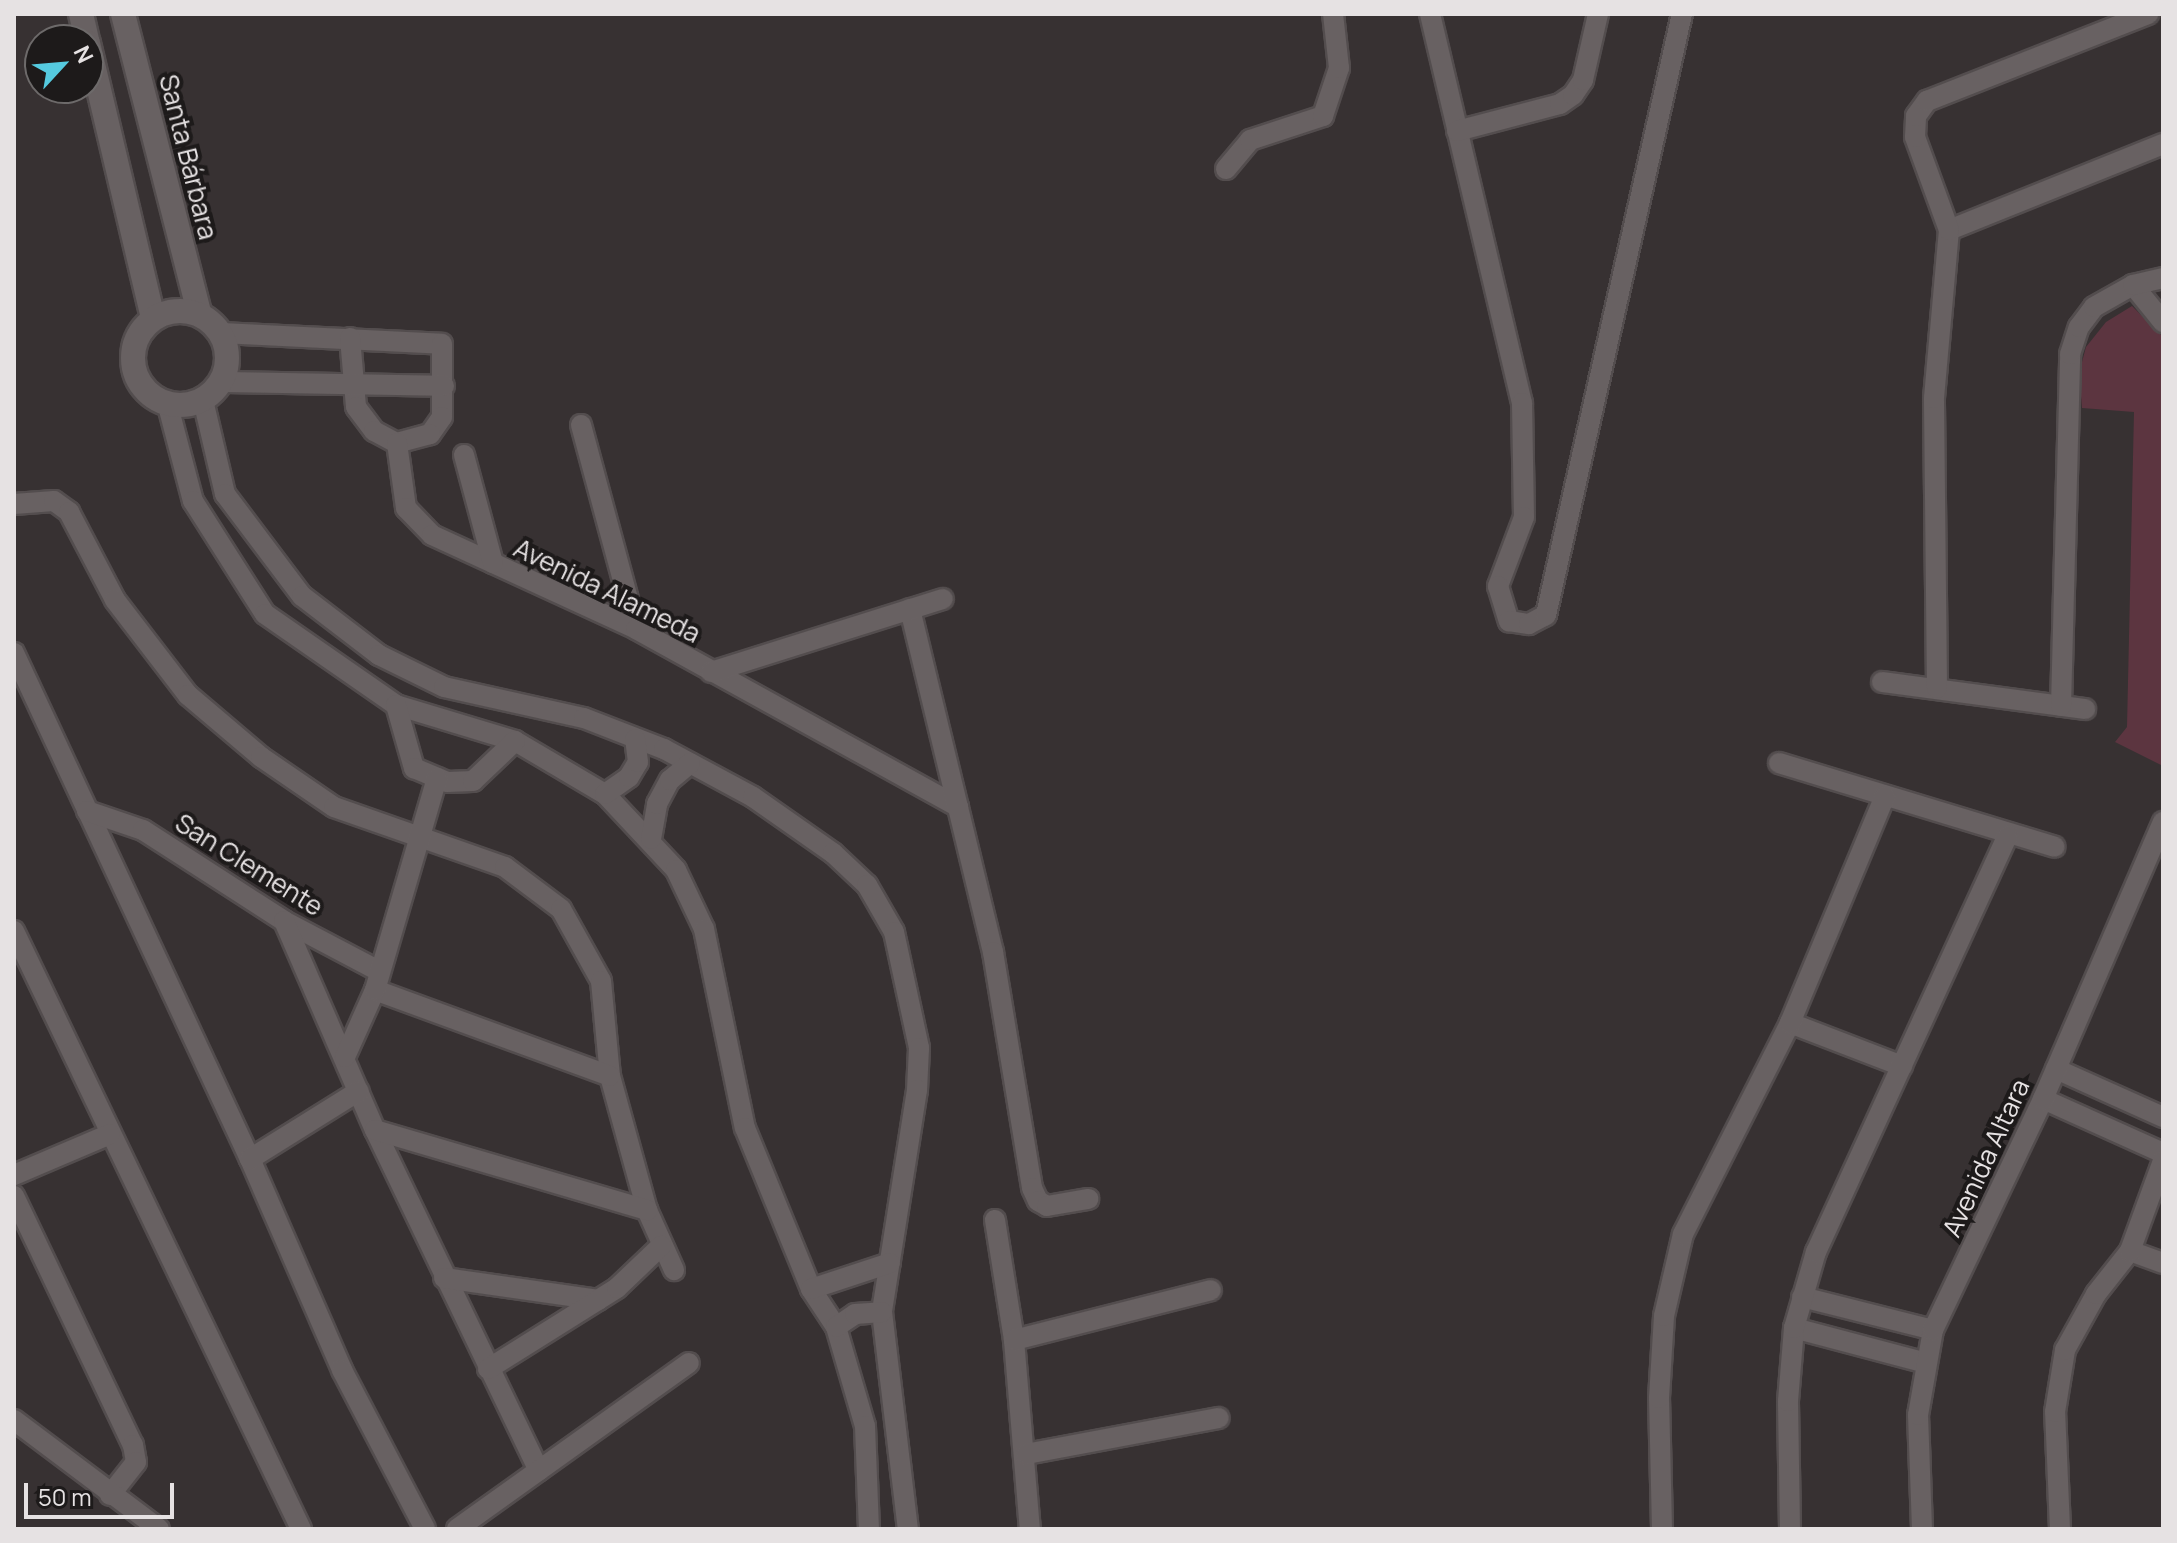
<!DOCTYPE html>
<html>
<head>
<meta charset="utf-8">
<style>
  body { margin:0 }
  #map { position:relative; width:2177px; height:1543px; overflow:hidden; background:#373132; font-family:Manrope,sans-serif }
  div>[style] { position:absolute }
  .green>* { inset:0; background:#5c3540 }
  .roads { filter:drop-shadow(2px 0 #534d4e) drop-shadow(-2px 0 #534d4e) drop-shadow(0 2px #534d4e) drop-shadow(0 -2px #534d4e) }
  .minor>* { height:20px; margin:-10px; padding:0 10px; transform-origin:10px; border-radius:10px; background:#686162 }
  .tertiary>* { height:24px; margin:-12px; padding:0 12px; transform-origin:12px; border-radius:12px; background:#686162 }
  .tertiary>.ring { margin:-12px; padding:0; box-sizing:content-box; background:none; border:24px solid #686162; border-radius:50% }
  span { translate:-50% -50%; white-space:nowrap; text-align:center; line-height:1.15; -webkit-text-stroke:8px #1d1a1a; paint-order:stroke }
  .street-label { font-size:26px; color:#e6e2e3 }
  .frame { position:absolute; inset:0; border:16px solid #e6e2e3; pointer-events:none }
  .north { position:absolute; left:24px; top:24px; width:80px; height:80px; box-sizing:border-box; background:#1d1a1a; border:2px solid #6d6a6a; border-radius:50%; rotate:64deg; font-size:22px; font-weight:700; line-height:32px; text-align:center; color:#e6e2e3 }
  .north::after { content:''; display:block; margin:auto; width:28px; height:36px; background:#55cadf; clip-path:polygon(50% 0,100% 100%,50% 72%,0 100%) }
  .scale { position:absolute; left:24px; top:1483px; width:150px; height:36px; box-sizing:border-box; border:4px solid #e6e2e3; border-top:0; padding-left:10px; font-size:24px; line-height:28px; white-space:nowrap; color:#e6e2e3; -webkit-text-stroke:6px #1d1a1a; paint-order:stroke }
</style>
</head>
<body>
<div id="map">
  <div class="green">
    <i style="clip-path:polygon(2132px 306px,2163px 337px,2161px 765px,2115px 742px,2127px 727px,2134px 412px,2082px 408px,2079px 373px,2086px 347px,2106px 322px)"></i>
  </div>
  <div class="roads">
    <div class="minor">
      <i style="left:1430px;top:14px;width:400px;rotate:76.7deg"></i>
      <i style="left:1522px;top:403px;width:114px;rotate:89deg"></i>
      <i style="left:1524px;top:517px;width:74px;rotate:110.6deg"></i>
      <i style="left:1498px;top:586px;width:37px;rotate:73deg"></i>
      <i style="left:1509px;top:621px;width:20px;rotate:9deg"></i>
      <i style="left:1529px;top:624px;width:19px;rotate:-28deg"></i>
      <i style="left:1546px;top:615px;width:616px;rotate:-77.25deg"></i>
      <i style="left:1457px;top:131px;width:106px;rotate:-14.7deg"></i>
      <i style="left:1560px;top:104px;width:16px;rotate:-35deg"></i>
      <i style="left:1573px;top:95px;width:18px;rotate:-56deg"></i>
      <i style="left:1583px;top:80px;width:68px;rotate:-77.2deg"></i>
      <i style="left:1226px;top:169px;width:38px;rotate:-50deg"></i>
      <i style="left:1250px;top:140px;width:77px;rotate:-18.2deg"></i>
      <i style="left:1323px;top:116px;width:51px;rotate:-71.6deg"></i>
      <i style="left:1339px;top:68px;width:54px;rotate:-96.3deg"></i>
      <i style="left:1949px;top:230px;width:231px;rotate:-21.9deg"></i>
      <i style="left:2133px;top:285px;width:48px;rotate:51deg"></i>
      <i style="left:221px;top:333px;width:221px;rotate:2.8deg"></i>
      <i style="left:442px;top:344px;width:73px;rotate:90deg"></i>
      <i style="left:442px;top:417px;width:21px;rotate:125deg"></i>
      <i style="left:430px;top:434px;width:34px;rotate:165deg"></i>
      <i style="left:350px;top:338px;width:69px;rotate:85deg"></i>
      <i style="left:356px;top:407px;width:30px;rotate:53deg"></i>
      <i style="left:374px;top:431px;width:26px;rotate:28deg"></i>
      <i style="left:221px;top:382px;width:223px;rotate:1deg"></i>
      <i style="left:203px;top:400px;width:97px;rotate:76.8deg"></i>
      <i style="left:225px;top:494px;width:128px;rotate:53deg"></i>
      <i style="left:302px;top:596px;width:97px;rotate:37.5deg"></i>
      <i style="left:379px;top:655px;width:72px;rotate:26.2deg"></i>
      <i style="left:444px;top:687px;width:143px;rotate:12.5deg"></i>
      <i style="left:584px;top:718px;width:86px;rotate:21.2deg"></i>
      <i style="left:664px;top:749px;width:101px;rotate:28.3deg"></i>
      <i style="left:753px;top:797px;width:98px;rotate:35deg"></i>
      <i style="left:833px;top:853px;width:47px;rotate:43.3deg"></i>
      <i style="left:867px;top:885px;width:54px;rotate:60.1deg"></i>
      <i style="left:894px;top:932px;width:119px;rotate:77.8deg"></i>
      <i style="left:919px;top:1048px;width:42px;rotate:92.7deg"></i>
      <i style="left:917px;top:1090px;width:225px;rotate:99deg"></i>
      <i style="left:882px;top:1312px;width:219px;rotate:83.2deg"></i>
      <i style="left:168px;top:406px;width:98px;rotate:75.3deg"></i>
      <i style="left:193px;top:501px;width:134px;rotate:57.5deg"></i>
      <i style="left:265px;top:614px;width:160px;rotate:34.8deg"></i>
      <i style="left:396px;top:705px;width:124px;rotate:16.8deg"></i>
      <i style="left:515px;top:741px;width:104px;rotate:30.5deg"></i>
      <i style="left:605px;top:794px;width:104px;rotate:46.9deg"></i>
      <i style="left:676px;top:870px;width:65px;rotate:64.6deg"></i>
      <i style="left:704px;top:929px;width:203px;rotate:78.4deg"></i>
      <i style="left:745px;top:1128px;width:174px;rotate:67.7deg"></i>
      <i style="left:811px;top:1289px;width:45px;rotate:56.7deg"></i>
      <i style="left:836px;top:1327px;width:103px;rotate:73.7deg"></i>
      <i style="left:865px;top:1426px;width:103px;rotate:87.8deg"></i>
      <i style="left:581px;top:425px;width:211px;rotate:74.9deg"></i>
      <i style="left:397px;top:443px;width:66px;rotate:82.1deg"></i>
      <i style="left:406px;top:508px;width:37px;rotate:46deg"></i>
      <i style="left:432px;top:535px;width:225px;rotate:24.7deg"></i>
      <i style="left:636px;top:629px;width:368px;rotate:28.9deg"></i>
      <i style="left:464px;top:455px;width:112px;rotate:75deg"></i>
      <i style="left:14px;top:504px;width:40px;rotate:-4.3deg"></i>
      <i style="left:54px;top:501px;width:19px;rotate:36deg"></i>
      <i style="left:69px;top:512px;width:99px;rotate:62.4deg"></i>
      <i style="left:115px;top:600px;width:120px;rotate:52.5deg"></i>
      <i style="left:188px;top:695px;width:96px;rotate:40.3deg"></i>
      <i style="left:261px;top:757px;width:88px;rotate:34.4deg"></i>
      <i style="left:334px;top:807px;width:181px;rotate:19.3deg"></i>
      <i style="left:505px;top:867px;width:70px;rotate:36.9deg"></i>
      <i style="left:561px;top:909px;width:82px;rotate:60.9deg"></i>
      <i style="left:601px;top:981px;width:95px;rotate:84.6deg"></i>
      <i style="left:610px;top:1076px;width:139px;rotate:74.6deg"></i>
      <i style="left:647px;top:1210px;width:66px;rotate:65.8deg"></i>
      <i style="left:910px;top:609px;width:353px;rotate:76.4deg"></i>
      <i style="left:993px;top:952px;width:239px;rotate:80.6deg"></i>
      <i style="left:1032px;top:1188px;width:14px;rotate:65deg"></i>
      <i style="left:1038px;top:1201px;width:10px;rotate:29deg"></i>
      <i style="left:1047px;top:1206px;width:42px;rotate:-9.7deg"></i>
      <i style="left:14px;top:653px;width:558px;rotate:65deg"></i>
      <i style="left:250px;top:1159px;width:230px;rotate:66.4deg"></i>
      <i style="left:342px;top:1370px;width:179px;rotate:62.4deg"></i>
      <i style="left:711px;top:672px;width:243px;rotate:-17.5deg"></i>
      <i style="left:1882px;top:682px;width:205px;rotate:7.6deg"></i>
      <i style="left:1937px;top:688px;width:290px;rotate:-90.6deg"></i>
      <i style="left:1934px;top:398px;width:169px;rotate:-84.9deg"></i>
      <i style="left:1949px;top:230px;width:99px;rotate:-110.1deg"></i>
      <i style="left:1915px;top:137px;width:21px;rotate:-87deg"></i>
      <i style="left:1916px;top:116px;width:19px;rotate:-54deg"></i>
      <i style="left:1927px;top:101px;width:238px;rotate:-21.5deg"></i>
      <i style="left:396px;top:705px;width:66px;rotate:74.1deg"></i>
      <i style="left:414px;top:768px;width:36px;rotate:23deg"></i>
      <i style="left:447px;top:782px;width:26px;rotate:-2deg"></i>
      <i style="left:473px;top:781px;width:58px;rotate:-43.6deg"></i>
      <i style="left:2061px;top:706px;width:352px;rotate:-88.5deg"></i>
      <i style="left:2070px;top:354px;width:28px;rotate:-72deg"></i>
      <i style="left:2079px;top:327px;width:25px;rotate:-53deg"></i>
      <i style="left:2094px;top:307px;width:45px;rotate:-29.4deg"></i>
      <i style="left:2133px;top:285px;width:31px;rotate:-13deg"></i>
      <i style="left:1779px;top:763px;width:288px;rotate:16.9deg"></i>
      <i style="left:605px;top:794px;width:29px;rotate:-35deg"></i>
      <i style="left:629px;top:777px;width:17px;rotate:-59deg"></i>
      <i style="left:638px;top:762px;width:23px;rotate:-97deg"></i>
      <i style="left:87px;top:811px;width:59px;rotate:18.7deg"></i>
      <i style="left:143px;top:830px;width:168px;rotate:32.8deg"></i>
      <i style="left:284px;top:921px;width:107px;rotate:27.8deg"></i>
      <i style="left:651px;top:839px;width:36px;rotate:-80deg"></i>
      <i style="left:657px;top:804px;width:27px;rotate:-62deg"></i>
      <i style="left:670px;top:780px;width:26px;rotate:-40deg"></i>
      <i style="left:284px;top:921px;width:228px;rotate:66.5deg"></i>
      <i style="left:375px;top:1130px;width:378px;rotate:64.3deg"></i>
      <i style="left:14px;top:931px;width:663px;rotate:64.36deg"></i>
      <i style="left:375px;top:990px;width:250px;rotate:20.1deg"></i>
      <i style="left:1790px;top:1023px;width:120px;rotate:21deg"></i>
      <i style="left:345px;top:1057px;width:73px;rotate:-65.9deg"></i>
      <i style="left:375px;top:990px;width:221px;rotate:-73.7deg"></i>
      <i style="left:2056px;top:1069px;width:117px;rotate:24.2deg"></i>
      <i style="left:2043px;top:1099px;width:132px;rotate:24.2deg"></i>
      <i style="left:375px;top:1130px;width:284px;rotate:16.4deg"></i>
      <i style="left:250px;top:1159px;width:128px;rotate:-32deg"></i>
      <i style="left:14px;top:1175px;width:104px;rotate:-23.1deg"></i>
      <i style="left:14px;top:1196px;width:276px;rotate:64.5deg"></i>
      <i style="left:133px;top:1445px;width:17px;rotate:80deg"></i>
      <i style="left:136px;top:1462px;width:42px;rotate:128.2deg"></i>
      <i style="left:995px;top:1220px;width:121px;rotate:81deg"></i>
      <i style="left:1014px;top:1340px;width:190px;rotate:85.2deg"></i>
      <i style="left:2130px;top:1251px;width:35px;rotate:20deg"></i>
      <i style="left:444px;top:1278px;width:156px;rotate:8.1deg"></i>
      <i style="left:811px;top:1289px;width:83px;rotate:-18.2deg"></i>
      <i style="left:1802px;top:1297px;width:135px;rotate:14.1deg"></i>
      <i style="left:836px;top:1327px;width:23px;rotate:-34deg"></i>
      <i style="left:855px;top:1314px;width:27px;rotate:-4deg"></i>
      <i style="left:1794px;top:1328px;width:133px;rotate:14.8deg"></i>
      <i style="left:1014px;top:1340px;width:203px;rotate:-14.2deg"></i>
      <i style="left:488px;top:1369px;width:152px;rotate:-32.1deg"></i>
      <i style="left:617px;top:1288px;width:61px;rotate:-43.7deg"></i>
      <i style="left:14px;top:1420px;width:181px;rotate:36.9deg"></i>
      <i style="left:1026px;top:1454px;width:196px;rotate:-10.6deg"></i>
      <i style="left:457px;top:1529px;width:285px;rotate:-35.6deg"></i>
      <i style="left:1662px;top:1529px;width:131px;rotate:-91.3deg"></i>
      <i style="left:1659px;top:1398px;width:82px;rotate:-86.5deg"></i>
      <i style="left:1664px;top:1316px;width:84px;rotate:-77deg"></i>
      <i style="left:1683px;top:1234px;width:237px;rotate:-63.1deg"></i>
      <i style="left:1790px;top:1023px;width:246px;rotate:-67.3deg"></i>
      <i style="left:1790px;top:1529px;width:128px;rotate:-90.9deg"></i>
      <i style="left:1788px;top:1401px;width:73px;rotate:-85.3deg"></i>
      <i style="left:1794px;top:1328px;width:79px;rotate:-73.9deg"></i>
      <i style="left:1816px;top:1252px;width:458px;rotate:-65.3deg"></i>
      <i style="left:1922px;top:1529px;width:114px;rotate:-92deg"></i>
      <i style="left:1918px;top:1415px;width:86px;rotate:-80deg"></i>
      <i style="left:1933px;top:1330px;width:256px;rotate:-64.5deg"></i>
      <i style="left:2043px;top:1099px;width:302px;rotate:-66.6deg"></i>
      <i style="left:2060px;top:1529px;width:117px;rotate:-92.4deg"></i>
      <i style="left:2055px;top:1412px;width:63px;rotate:-80.8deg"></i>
      <i style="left:2065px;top:1350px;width:64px;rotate:-61deg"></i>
      <i style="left:2096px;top:1294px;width:55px;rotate:-51.7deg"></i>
      <i style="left:2130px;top:1251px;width:96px;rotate:-69.9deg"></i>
    </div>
    <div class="tertiary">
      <i style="left:81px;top:14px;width:27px;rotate:77deg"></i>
      <i style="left:123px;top:14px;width:309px;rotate:75.7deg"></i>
      <i style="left:88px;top:43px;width:282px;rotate:76.7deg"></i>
      <i class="ring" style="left:133px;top:311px;width:70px;height:70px"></i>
    </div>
  </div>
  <div class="street-label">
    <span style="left:188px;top:157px;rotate:76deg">Santa Bárbara</span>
    <span style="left:607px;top:591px;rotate:26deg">Avenida Alameda</span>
    <span style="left:249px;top:865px;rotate:32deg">San Clemente</span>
    <span style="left:1986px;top:1158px;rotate:-65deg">Avenida Altara</span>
  </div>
  <div class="frame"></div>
  <div class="north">N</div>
  <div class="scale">50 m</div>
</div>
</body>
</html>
